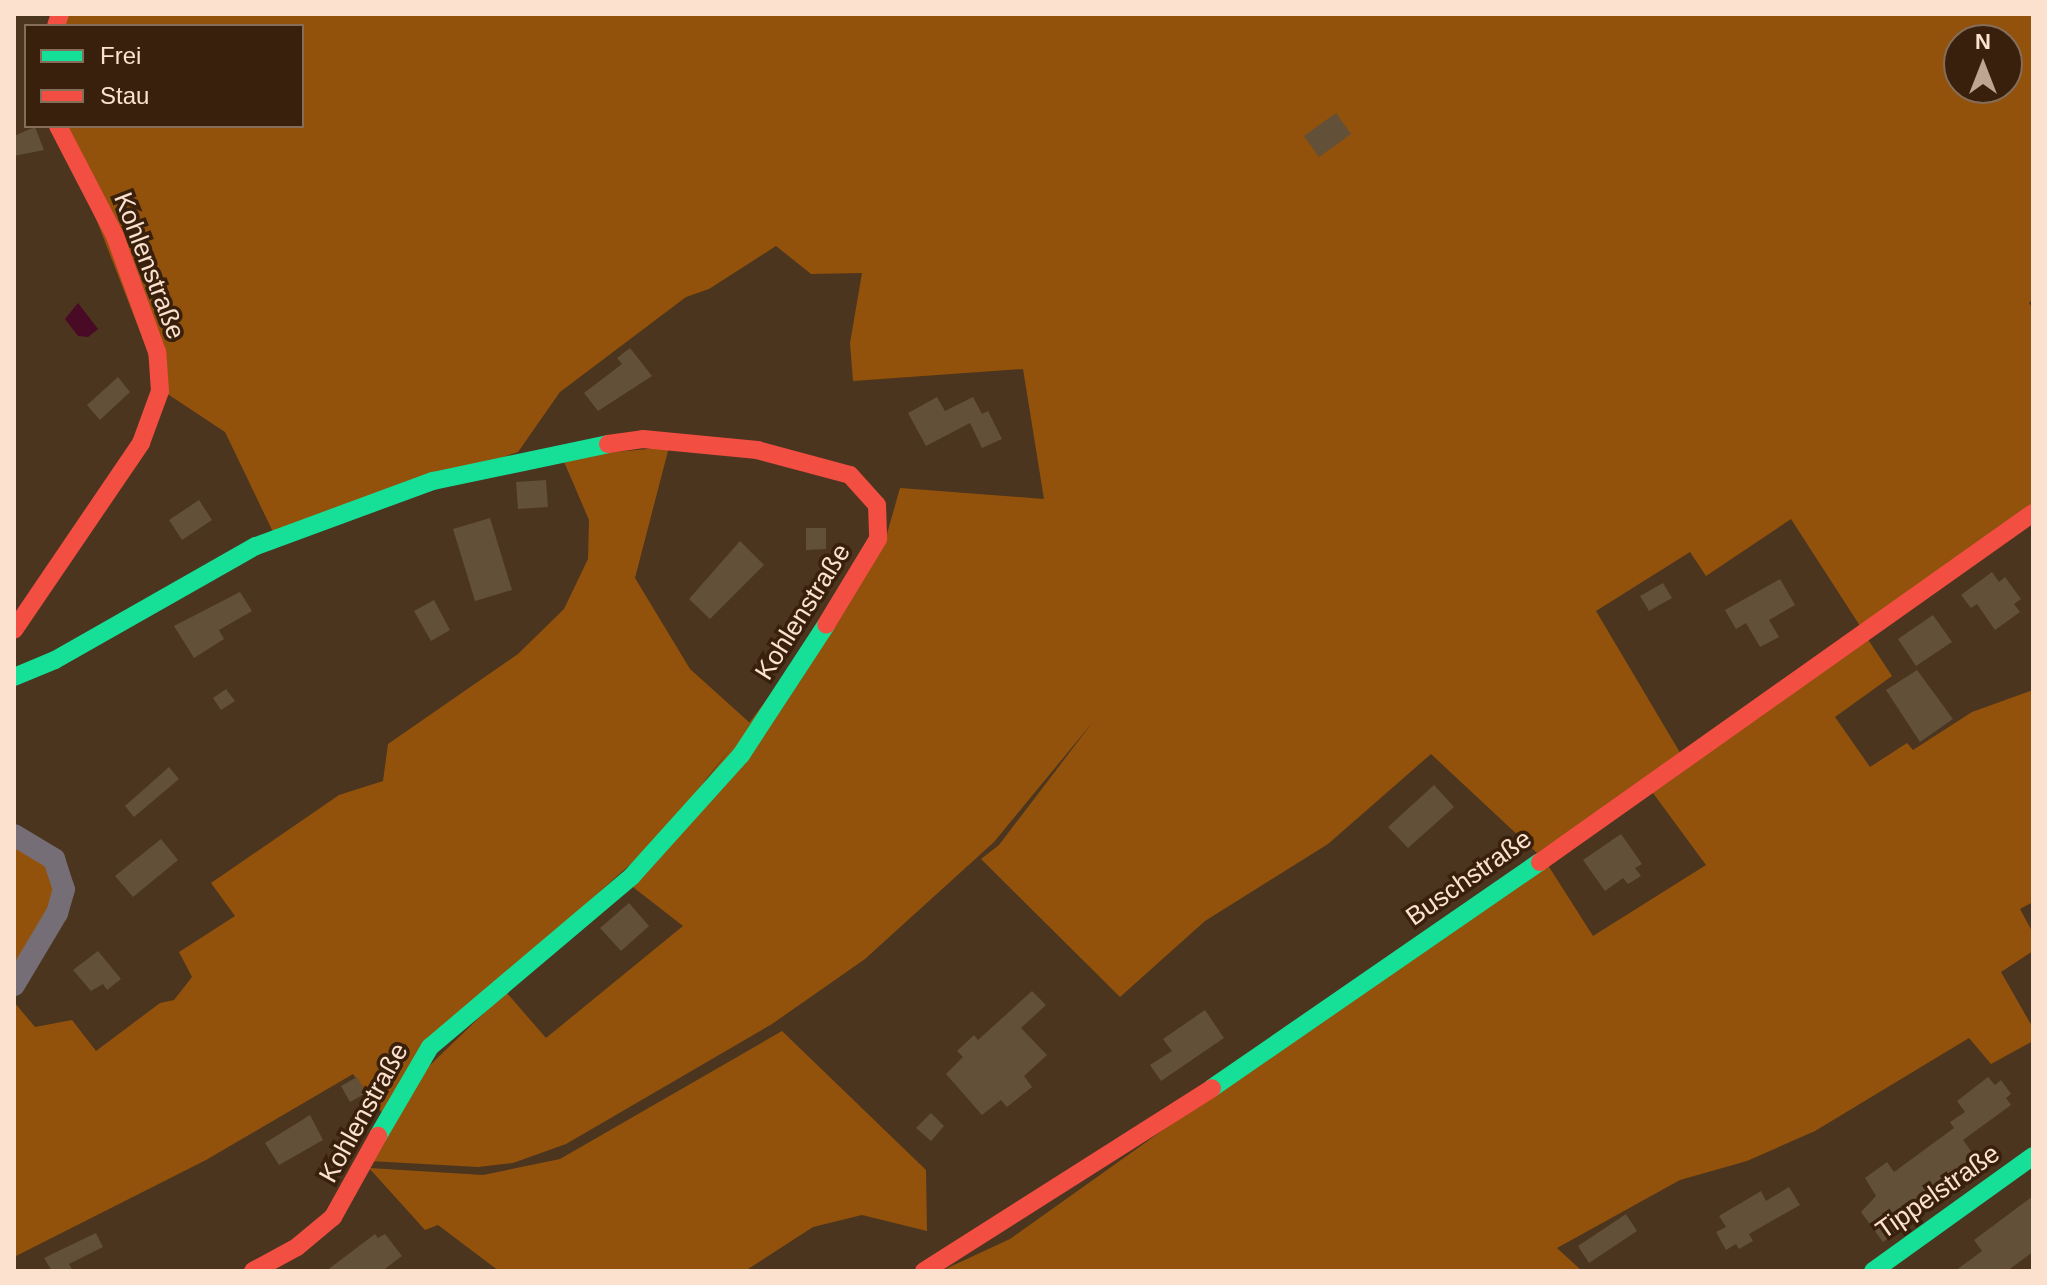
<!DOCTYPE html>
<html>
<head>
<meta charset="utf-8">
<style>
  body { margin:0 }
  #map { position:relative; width:2047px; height:1285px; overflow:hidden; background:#4b351f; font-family:Helvetica,sans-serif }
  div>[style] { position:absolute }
  .green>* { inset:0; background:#92520b }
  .water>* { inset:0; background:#480a24 }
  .building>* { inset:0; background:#625038 }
  .street>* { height:22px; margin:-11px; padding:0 11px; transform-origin:11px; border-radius:11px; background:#756e76 }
  .fast>* { height:18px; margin:-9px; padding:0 9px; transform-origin:9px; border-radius:9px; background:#16e098 }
  .jam>* { height:18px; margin:-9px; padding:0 9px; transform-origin:9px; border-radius:9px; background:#f24e42 }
  span { translate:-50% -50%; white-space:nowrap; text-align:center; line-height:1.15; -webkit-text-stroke:7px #38200c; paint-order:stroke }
  .street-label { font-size:26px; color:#fbe1ce }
  .frame { position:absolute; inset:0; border:16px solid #fbe1ce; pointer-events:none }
  .legend { position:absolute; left:24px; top:24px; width:280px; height:104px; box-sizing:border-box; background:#38200c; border:2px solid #866d5a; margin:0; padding:10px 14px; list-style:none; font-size:24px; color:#fbe1ce }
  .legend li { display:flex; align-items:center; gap:16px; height:40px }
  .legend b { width:40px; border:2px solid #866d5a }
  .north { position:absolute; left:1943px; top:24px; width:80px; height:80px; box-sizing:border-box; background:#38200c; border:2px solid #866d5a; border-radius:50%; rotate:0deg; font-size:22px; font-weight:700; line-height:32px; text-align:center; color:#fbe1ce }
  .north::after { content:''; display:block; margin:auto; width:28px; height:36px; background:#bda591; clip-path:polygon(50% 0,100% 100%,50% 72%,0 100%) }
</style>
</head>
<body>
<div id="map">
  <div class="green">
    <i style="clip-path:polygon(evenodd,63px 14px,2033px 14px,2033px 299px,2029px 303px,2033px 309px,2033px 505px,1862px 629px,1791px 519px,1706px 576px,1690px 552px,1596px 611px,1682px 756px,1537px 853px,1431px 754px,1328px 844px,1205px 921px,1120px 997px,981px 859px,999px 845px,1092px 723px,994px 842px,865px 959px,772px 1024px,566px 1144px,513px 1163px,478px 1167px,369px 1161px,402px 1092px,506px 992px,546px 1038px,683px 926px,629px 884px,885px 541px,900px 488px,1044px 499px,1023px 369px,853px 381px,850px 343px,862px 273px,811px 274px,776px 246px,709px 289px,686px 297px,560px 392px,518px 452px,274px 534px,225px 432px,163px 391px,60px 126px,302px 126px,302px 26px,60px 26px,63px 14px,1959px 40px,2007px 40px,2007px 88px,1959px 88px,1959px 40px)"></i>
    <i style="clip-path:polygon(669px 447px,635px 578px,690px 669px,750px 723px,662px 836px,447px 1028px,385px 1117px,353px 1074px,206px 1160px,14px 1257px,14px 1002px,35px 1027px,72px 1020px,96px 1051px,160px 1003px,174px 1000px,192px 977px,179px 952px,235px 916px,211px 883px,339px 795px,383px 781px,388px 744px,518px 654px,564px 609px,588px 559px,589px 520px,562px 457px)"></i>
    <i style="clip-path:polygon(1867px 638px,1892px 676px,1835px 717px,1870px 767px,1907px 743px,1913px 750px,1972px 712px,2033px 690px,2033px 902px,2020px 909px,2033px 933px,2033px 951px,2001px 972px,2033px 1028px,2033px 1041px,1991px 1064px,1969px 1038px,1815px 1131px,1747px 1161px,1680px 1180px,1557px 1248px,1582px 1271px,941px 1271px,1010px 1239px,1544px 859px,1593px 936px,1706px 865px,1650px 789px)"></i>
    <i style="clip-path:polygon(14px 835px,62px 878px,14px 980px)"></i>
    <i style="clip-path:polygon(782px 1031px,926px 1170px,927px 1231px,862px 1215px,813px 1227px,745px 1271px,499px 1271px,438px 1225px,425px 1230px,369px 1168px,483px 1175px,560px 1159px)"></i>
  </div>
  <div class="water">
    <i style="clip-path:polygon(78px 303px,98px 329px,88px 337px,78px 336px,65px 319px)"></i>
  </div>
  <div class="building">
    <i style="clip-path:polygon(1336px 113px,1351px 134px,1319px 157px,1304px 136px)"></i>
    <i style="clip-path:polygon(35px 127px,44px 150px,14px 156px,14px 136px)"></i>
    <i style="clip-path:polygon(630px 348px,652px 376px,598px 411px,584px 393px,622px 364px,617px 358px)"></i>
    <i style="clip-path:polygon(118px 377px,130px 392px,100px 420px,87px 405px)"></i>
    <i style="clip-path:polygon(937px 397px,945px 411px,973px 397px,982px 414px,988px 411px,1002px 439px,982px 448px,970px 423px,926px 446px,908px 413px)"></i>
    <i style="clip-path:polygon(546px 480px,548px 507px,518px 509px,516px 482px)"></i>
    <i style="clip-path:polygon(199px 500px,212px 520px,182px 540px,169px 520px)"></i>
    <i style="clip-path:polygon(490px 518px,512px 590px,475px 601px,453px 529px)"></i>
    <i style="clip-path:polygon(806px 528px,826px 528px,826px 549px,806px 550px)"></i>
    <i style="clip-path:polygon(740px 541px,764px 565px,710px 619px,689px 599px)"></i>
    <i style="clip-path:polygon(1992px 572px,1999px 582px,2005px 577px,2021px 599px,2014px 604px,2020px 612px,1995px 630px,1977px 604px,1971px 608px,1961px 595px)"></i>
    <i style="clip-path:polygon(1780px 579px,1795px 605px,1769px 620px,1779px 637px,1760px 647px,1746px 623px,1736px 629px,1725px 610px)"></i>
    <i style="clip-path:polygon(1663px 583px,1672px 598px,1649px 611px,1640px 596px)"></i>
    <i style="clip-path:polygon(240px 592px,252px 611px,219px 630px,224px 639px,194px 658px,174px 626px)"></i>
    <i style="clip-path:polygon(434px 600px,450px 630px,431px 641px,414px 611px)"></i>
    <i style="clip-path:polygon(1933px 615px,1952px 642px,1916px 666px,1898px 639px)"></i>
    <i style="clip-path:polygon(1917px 670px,1953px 719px,1920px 742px,1886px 690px)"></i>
    <i style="clip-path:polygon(226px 689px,235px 701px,221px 710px,213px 698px)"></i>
    <i style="clip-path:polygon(169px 767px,179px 779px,134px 817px,125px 806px)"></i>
    <i style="clip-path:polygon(1434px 785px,1454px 807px,1408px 848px,1388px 827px)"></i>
    <i style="clip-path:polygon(1621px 834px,1642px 864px,1635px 868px,1641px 876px,1628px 884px,1623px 878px,1605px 891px,1583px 860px)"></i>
    <i style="clip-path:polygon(161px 839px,178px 860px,133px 897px,115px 876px)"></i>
    <i style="clip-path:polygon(629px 903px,649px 926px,621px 951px,600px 928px)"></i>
    <i style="clip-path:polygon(98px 951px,121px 979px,107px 990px,103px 984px,91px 991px,73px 970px)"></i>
    <i style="clip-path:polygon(1032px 991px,1046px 1005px,1021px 1028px,1047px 1055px,1024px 1076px,1032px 1087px,1007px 1107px,1001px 1100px,982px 1115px,946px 1074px,963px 1057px,957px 1051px,974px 1035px,978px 1040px)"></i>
    <i style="clip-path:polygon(1205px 1010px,1224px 1038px,1161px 1081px,1150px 1065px,1172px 1051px,1163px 1039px)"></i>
    <i style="clip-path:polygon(357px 1077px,366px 1093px,350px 1102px,341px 1086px)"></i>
    <i style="clip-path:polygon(1988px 1077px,1995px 1085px,2001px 1080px,2011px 1094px,2006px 1098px,2011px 1105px,1963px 1140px,1976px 1158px,1907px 1206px,1915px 1219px,1883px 1242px,1861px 1212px,1876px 1196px,1865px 1178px,1887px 1162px,1894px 1172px,1954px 1128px,1950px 1122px,1965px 1112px,1957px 1101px)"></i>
    <i style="clip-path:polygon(931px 1113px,944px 1126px,931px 1141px,916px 1128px)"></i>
    <i style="clip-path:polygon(310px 1115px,323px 1140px,279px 1165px,265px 1143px)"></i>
    <i style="clip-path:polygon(1789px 1187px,1800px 1205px,1749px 1234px,1753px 1241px,1739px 1249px,1736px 1244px,1726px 1250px,1716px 1232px,1726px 1227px,1719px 1216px,1761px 1191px,1766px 1201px)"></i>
    <i style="clip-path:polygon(2033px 1196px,2033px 1252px,2007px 1271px,1955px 1271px,1982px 1251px,1974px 1240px)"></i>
    <i style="clip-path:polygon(1626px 1214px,1637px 1231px,1589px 1263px,1578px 1246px)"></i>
    <i style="clip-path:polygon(96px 1233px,103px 1247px,69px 1264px,73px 1271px,52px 1271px,44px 1258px)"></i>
    <i style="clip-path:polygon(375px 1234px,378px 1238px,385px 1234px,402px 1256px,382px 1271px,326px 1271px)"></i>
  </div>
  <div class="street">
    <i style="left:14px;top:835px;width:47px;rotate:31deg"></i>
    <i style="left:54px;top:859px;width:32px;rotate:72deg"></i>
    <i style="left:64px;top:889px;width:25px;rotate:106deg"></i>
    <i style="left:57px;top:913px;width:84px;rotate:120.8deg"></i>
  </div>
  <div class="fast">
    <i style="left:14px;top:677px;width:44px;rotate:-22.5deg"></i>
    <i style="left:55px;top:660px;width:231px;rotate:-29.6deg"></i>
    <i style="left:256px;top:546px;width:189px;rotate:-20.2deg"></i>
    <i style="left:433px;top:481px;width:179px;rotate:-11.9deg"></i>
    <i style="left:1212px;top:1088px;width:398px;rotate:-34.6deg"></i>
    <i style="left:378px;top:1136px;width:103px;rotate:-59.7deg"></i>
    <i style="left:430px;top:1047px;width:265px;rotate:-40.2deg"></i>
    <i style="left:632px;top:876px;width:163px;rotate:-48deg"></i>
    <i style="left:741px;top:755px;width:155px;rotate:-56.8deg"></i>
    <i style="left:1873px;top:1271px;width:197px;rotate:-35.7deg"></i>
  </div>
  <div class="jam">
    <i style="left:56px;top:26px;width:13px;rotate:-72deg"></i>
    <i style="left:608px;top:444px;width:35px;rotate:-8deg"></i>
    <i style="left:643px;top:439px;width:115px;rotate:5.5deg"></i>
    <i style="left:757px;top:450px;width:96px;rotate:15deg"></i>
    <i style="left:850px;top:475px;width:40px;rotate:48deg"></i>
    <i style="left:877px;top:505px;width:34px;rotate:88deg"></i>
    <i style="left:878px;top:539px;width:100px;rotate:121.2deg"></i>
    <i style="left:14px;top:630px;width:226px;rotate:-55.8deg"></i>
    <i style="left:141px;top:443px;width:55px;rotate:-69.9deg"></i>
    <i style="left:160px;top:391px;width:39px;rotate:-94deg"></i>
    <i style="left:157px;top:352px;width:123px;rotate:-109.9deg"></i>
    <i style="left:115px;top:236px;width:124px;rotate:-117.4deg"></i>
    <i style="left:1540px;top:862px;width:604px;rotate:-35.3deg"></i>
    <i style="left:253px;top:1271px;width:50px;rotate:-28.6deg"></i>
    <i style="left:297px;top:1247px;width:47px;rotate:-39.8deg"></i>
    <i style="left:333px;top:1217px;width:93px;rotate:-60.9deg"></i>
    <i style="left:924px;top:1271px;width:341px;rotate:-32.4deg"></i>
  </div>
  <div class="street-label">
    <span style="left:149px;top:266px;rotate:69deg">Kohlenstraße</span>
    <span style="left:803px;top:612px;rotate:-58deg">Kohlenstraße</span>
    <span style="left:1469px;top:878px;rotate:-35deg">Buschstraße</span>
    <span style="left:364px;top:1113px;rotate:-61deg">Kohlenstraße</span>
    <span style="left:1938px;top:1192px;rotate:-35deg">Tippelstraße</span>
  </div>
  <div class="frame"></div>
  <ul class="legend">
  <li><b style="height:10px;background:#16e098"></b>Frei</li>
  <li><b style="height:10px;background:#f24e42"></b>Stau</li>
  </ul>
  <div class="north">N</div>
</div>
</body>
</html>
